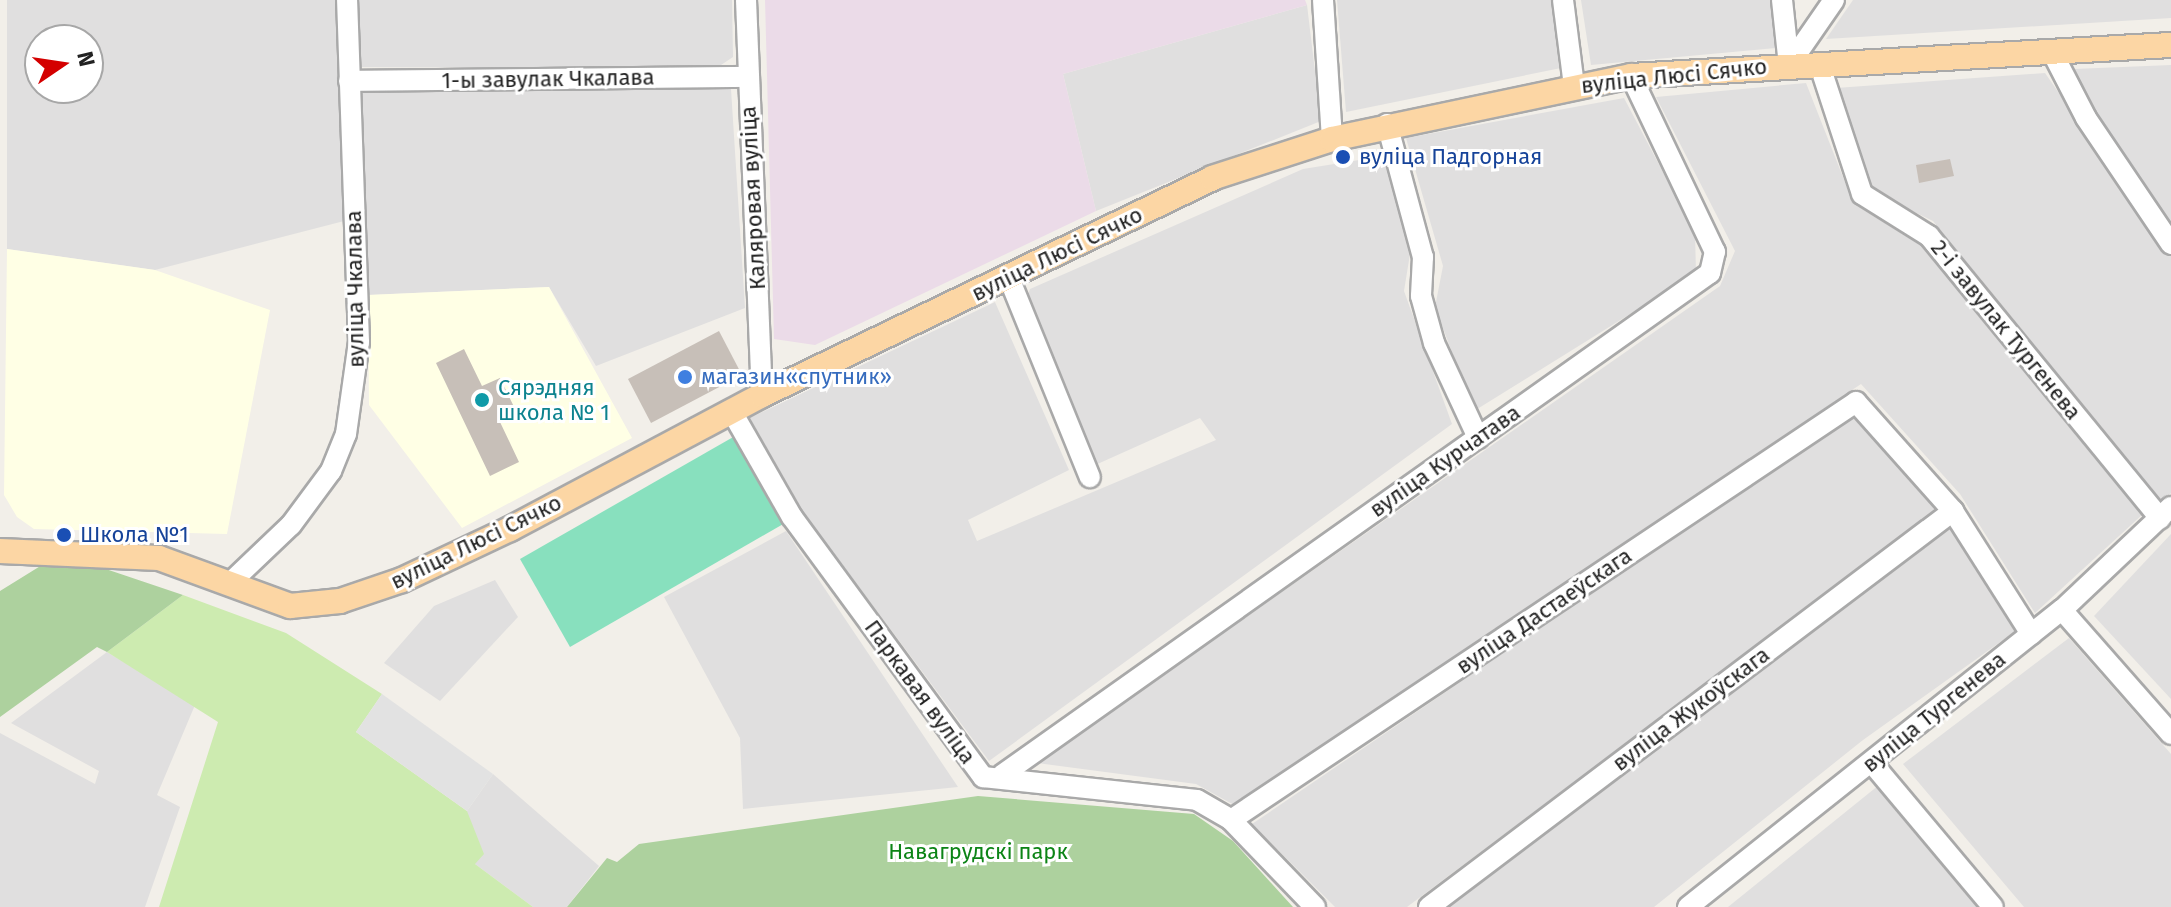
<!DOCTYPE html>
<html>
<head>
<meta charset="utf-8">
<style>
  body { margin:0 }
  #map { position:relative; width:2171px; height:907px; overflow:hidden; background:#f2efe9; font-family:"Fira Sans",sans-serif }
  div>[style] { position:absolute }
  .residential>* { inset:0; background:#e0dfdf }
  .industrial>* { inset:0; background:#ebdbe8 }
  .education>* { inset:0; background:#ffffe5 }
  .grass>* { inset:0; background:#cdebb0 }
  .forest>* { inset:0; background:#add19e }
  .pitch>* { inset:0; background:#88e0be }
  .parking>* { inset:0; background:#e2e2e2 }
  .building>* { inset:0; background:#c7bfb8 }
  .roads { filter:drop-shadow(2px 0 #a9a9a9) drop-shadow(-2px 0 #a9a9a9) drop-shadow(0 2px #a9a9a9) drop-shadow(0 -2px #a9a9a9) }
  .minor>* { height:20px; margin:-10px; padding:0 10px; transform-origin:10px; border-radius:10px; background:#fff }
  .major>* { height:24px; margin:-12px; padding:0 12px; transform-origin:12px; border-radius:12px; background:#fcd6a4 }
  .dots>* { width:22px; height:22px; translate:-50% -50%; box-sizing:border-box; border:4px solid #fff; border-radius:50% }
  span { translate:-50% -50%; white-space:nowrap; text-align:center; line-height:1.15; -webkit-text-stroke:6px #fff; paint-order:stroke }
  .street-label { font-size:22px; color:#222 }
  .transit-label { font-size:22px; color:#164399 }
  .left { translate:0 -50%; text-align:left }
  .shop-label { font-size:22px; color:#366cbe }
  .culture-label { font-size:22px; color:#0d838f }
  .park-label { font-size:22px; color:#0c8416 }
  .north { position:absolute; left:24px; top:24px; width:80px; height:80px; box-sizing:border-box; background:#fff; border:2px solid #a7a7a7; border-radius:50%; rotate:77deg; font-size:22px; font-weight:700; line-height:32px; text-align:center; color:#222 }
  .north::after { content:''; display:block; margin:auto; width:28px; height:36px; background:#d40000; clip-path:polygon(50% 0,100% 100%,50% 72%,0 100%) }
</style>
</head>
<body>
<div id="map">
  <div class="residential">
    <i style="clip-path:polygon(evenodd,7px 0,341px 0,348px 220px,155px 270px,7px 249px,7px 0,40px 40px,88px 40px,88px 88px,40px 88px,40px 40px)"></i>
    <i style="clip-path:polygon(357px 0,732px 0,733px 57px,715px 69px,358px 67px)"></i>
    <i style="clip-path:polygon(1337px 0,1553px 0,1561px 68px,1346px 112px)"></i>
    <i style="clip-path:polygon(1581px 0,1773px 0,1776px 48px,1591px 65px)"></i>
    <i style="clip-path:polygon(1853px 0,2171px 0,2171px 18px,1826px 39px)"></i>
    <i style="clip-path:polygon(1307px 5px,1321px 121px,1096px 211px,1063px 74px)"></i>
    <i style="clip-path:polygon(2171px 65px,2171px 226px,2106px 135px,2074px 69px)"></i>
    <i style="clip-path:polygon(2045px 73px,2171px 254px,2171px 493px,2159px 505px,1933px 221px,1869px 190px,1836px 88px)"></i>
    <i style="clip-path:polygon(1806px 83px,1852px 200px,1923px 246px,2143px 514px,2035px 613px,1960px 494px,1861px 384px,1234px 805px,1196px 784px,1037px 763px,1720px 286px,1735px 251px,1656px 97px)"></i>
    <i style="clip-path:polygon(731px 89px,745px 308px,596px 366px,549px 287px,368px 295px,362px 92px)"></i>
    <i style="clip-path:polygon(1624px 98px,1695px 233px,1696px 273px,1474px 411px,1435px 307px,1443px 266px,1406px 138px)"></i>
    <i style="clip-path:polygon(1384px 156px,1410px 254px,1404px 291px,1452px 424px,989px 761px,794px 500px,750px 418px,995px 302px,1069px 470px,968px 520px,977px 541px,1216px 440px,1200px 418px,1093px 466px,1025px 302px,1030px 289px,1303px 169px)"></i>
    <i style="clip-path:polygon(1851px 416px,1940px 508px,1407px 907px,1335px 907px,1252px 824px)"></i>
    <i style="clip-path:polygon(1950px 525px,2017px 630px,1863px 740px,1654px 907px,1448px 907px)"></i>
    <i style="clip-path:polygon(786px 531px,958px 787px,743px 809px,740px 738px,664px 597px)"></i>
    <i style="clip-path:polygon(2171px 534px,2171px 699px,2094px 616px)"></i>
    <i style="clip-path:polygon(495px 580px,518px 617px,440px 701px,384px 663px,434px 606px)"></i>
    <i style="clip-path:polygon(2069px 638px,2171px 754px,2171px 907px,2024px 907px,1903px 764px)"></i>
    <i style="clip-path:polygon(107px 652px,195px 705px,157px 795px,180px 807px,145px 907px,0 907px,0 733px,95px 784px,99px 771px,11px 723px)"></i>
    <i style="clip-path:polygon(493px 774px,599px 866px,567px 907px,533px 907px,475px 864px,467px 811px)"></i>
    <i style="clip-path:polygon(1879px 785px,1983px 907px,1728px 907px)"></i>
  </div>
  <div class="industrial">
    <i style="clip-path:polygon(765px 0,1305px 0,1307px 5px,1063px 74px,1096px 211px,815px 345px,774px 339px)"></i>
  </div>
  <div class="education">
    <i style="clip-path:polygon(7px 249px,155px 270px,270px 310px,227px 534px,34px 529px,17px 517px,4px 495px)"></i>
    <i style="clip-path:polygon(549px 287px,632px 438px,462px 528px,369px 405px,368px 295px)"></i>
  </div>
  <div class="grass">
    <i style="clip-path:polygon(183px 595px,286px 633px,382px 694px,356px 732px,467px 811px,484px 854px,475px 864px,533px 907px,159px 907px,218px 722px,107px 652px)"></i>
  </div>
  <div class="forest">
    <i style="clip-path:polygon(85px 562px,183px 595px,107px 652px,97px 647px,0 717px,0 591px,42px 565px)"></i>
    <i style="clip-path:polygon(978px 796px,1194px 814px,1233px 841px,1293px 907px,567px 907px,607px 858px,617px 862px,639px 844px)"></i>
  </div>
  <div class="pitch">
    <i style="clip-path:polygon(735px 436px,785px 523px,570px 647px,520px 559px)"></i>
  </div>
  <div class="parking">
    <i style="clip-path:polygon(382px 694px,493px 774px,467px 811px,356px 732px)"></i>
  </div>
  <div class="building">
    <i style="clip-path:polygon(1950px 159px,1954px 176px,1919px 183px,1916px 165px)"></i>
    <i style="clip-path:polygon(719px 331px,742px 375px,651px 423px,628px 379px)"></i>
    <i style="clip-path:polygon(464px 349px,482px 386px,500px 378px,517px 413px,500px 422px,519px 462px,490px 476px,436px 363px)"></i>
  </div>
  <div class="roads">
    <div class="minor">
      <i style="left:746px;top:0;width:395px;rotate:87.7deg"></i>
      <i style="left:1323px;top:0;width:139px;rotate:86.3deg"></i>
      <i style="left:1563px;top:0;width:87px;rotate:82.7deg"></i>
      <i style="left:1782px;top:0;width:65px;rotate:83.9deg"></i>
      <i style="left:2052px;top:52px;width:74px;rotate:62.7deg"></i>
      <i style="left:2086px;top:118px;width:152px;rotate:56deg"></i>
      <i style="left:1819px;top:63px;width:138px;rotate:71.8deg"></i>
      <i style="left:1862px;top:194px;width:79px;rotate:32.1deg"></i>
      <i style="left:1929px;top:236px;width:365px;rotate:50.7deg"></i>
      <i style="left:1789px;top:65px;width:79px;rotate:-55.3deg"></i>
      <i style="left:349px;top:81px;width:398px;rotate:-0.6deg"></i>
      <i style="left:1387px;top:124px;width:138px;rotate:74.9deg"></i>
      <i style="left:1423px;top:257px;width:39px;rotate:93deg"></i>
      <i style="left:1421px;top:296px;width:49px;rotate:74.5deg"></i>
      <i style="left:1434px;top:343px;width:105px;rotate:65.1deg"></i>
      <i style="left:1009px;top:278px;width:215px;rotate:67.9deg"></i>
      <i style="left:732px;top:412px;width:121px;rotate:60.3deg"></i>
      <i style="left:792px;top:517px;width:323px;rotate:53.7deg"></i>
      <i style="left:983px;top:777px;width:215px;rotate:6.1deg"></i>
      <i style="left:1197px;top:800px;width:39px;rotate:30deg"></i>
      <i style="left:1231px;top:820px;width:121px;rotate:46deg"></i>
      <i style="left:230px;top:583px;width:84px;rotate:-43.6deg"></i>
      <i style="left:291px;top:525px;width:67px;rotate:-53.5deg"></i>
      <i style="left:331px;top:471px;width:40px;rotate:-68deg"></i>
      <i style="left:346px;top:434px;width:93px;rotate:-82deg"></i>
      <i style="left:359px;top:342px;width:342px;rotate:-92deg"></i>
      <i style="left:2062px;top:610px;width:165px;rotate:48.7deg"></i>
      <i style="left:1872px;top:763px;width:188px;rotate:50deg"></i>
      <i style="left:1002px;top:775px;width:868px;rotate:-35.34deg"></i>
      <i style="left:1710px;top:273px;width:22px;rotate:-77deg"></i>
      <i style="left:1715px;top:252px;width:195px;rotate:-115.5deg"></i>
      <i style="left:1231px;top:820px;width:752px;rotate:-33.77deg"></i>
      <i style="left:1856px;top:402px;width:146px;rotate:48.3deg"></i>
      <i style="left:1953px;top:511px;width:146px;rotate:57.6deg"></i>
      <i style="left:1429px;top:907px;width:657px;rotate:-37.08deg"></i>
      <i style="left:1688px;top:907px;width:478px;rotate:-38.5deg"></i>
      <i style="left:2062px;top:610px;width:150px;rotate:-43.4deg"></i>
    </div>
    <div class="major">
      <i style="left:0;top:551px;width:159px;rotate:2.5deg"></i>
      <i style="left:159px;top:558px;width:140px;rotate:20.1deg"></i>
      <i style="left:290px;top:606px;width:50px;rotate:-5.7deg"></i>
      <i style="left:340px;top:601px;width:65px;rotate:-18.7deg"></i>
      <i style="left:402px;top:580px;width:119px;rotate:-25.3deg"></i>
      <i style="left:510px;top:529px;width:285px;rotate:-28deg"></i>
      <i style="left:762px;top:395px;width:500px;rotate:-25.7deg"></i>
      <i style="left:1212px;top:178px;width:126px;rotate:-18deg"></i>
      <i style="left:1332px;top:139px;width:306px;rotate:-11.9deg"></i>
      <i style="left:1631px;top:76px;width:541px;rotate:-3.29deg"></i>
    </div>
  </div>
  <div class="dots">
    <i style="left:1343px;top:157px;background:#1a4fb4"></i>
    <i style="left:685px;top:377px;background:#3f7fe0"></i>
    <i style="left:482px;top:400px;background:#0f9aa8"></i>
    <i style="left:64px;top:535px;background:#1a4fb4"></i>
  </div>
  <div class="street-label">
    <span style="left:1674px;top:76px;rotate:-6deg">вуліца Люсі Сячко</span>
    <span style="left:548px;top:79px;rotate:-1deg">1-ы завулак Чкалава</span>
    <span style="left:753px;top:198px;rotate:-93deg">Каляровая вуліца</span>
    <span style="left:1057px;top:254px;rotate:-26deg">вуліца Люсі Сячко</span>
    <span style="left:355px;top:289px;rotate:-91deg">вуліца Чкалава</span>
    <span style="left:2006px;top:330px;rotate:51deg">2-і завулак Тургенева</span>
    <span style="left:1445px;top:461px;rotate:-35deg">вуліца Курчатава</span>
    <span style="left:476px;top:542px;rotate:-26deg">вуліца Люсі Сячко</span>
    <span style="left:1544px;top:611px;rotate:-34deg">вуліца Дастаеўскага</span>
    <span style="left:920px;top:692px;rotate:54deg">Паркавая вуліца</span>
    <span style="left:1691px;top:709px;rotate:-37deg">вуліца Жукоўскага</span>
    <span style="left:1934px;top:712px;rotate:-39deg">вуліца Тургенева</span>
  </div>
  <div class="transit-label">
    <span class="left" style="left:1359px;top:157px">вуліца Падгорная</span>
    <span class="left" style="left:80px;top:535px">Школа №1</span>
  </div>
  <div class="shop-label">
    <span class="left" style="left:701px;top:377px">магазин«спутник»</span>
  </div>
  <div class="culture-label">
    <span class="left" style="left:498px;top:400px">Сярэдняя<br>школа № 1</span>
  </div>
  <div class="park-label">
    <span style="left:978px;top:852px">Навагрудскі парк</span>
  </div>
  <div class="north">N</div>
</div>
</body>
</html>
